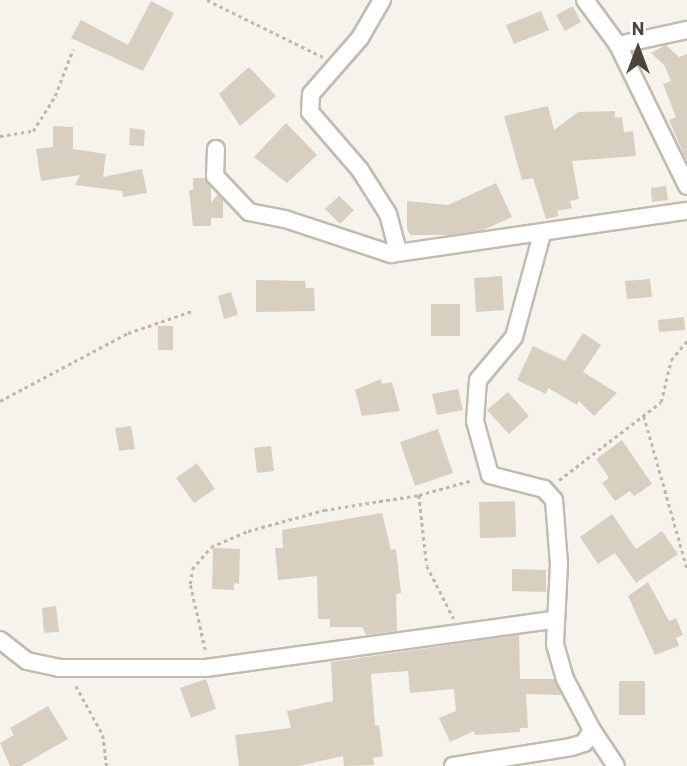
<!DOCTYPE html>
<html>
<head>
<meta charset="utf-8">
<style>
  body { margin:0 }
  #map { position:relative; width:687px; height:766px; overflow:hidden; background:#f6f3ec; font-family:Barlow,sans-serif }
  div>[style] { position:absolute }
  .building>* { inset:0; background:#d8cfc1 }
  .path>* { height:2.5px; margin-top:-1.25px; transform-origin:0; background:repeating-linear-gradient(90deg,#c4b79f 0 3.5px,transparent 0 7px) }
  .roads { filter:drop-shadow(2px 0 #c2bbae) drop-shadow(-2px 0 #c2bbae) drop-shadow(0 2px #c2bbae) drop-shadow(0 -2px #c2bbae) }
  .minor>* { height:16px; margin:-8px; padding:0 8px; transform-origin:8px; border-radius:8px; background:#fff }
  span { translate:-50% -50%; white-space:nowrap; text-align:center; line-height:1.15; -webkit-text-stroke:5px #fff; paint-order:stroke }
  .north { position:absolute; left:603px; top:14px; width:70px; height:70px; -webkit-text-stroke:5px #fff; paint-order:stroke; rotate:0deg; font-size:19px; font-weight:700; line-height:28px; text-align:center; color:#4b4439 }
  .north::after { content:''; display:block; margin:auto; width:24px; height:32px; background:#4b4439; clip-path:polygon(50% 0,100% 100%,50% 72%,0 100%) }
</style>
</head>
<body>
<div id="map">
  <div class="building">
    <i style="clip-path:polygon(151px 1px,174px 13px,143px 71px,71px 38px,81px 20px,128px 45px)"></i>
    <i style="clip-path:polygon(573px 6px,581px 22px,565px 31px,556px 15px)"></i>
    <i style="clip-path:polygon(541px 11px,549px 30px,514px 44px,506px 25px)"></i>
    <i style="clip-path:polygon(666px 45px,679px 57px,687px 54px,687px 162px,669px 120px,676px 117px,663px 84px,671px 81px,664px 65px,651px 53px)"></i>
    <i style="clip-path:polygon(249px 67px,276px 96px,240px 126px,219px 94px)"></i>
    <i style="clip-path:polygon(548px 106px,554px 130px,578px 112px,615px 111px,615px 118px,622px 117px,624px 132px,633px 131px,636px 156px,572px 161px,579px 199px,570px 201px,572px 208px,557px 211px,559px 216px,546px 219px,533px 178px,522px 180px,504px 116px)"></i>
    <i style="clip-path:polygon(286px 123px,317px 155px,287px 183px,254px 157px)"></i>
    <i style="clip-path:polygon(53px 126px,73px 127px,73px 149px,106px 154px,103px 177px,142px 169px,147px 193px,123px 197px,122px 191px,75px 185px,80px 175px,41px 181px,36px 149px,53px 147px)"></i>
    <i style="clip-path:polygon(130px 128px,145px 130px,144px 146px,129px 145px)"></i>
    <i style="clip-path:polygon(193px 178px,205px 178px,211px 187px,211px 203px,218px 194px,223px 200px,223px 218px,211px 218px,211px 226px,193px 226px,189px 190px,193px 190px)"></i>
    <i style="clip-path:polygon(496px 183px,512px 217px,483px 230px,451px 235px,411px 235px,407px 230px,407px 201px,448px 205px)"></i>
    <i style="clip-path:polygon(666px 186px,668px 200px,652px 202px,651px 188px)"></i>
    <i style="clip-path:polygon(339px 196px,354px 210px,340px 224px,325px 209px)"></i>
    <i style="clip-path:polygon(502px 276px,504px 310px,476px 312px,474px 278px)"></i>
    <i style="clip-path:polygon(650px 279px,652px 297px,627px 299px,625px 281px)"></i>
    <i style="clip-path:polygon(256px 280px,305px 281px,306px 288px,314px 288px,315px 311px,256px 312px)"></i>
    <i style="clip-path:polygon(231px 292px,238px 315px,224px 319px,218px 296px)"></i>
    <i style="clip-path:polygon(431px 304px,460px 304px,460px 336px,431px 336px)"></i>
    <i style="clip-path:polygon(684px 317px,685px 330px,659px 332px,658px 320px)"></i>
    <i style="clip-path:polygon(158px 326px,173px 326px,173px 350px,158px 350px)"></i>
    <i style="clip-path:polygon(583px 333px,601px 345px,583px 372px,617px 393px,594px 416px,579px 401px,577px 405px,548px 388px,546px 394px,517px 380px,533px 346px,565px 361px)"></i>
    <i style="clip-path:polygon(381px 379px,382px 384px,392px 382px,400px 411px,362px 416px,355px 390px)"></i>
    <i style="clip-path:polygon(458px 389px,463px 410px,437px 415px,432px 394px)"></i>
    <i style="clip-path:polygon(508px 392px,529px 416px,509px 434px,487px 410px)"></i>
    <i style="clip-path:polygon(131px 426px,135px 449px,119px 451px,115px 428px)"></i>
    <i style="clip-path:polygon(438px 429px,453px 473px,415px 486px,400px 442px)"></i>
    <i style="clip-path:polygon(622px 440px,652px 484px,634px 496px,630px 491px,615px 501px,602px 483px,609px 478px,596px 459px)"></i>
    <i style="clip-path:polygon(271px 446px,274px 471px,257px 473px,254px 448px)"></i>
    <i style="clip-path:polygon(197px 463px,215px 489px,194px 503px,176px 478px)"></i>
    <i style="clip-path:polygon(515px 501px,516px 537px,480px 538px,479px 502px)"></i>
    <i style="clip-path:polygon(382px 513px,391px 550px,396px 549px,401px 593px,396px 594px,397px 631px,366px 635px,362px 627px,330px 627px,330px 619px,318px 619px,317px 576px,278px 580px,275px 548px,283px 548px,282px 530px)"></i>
    <i style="clip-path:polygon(612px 514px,636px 549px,662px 531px,678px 554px,636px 583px,615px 553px,598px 564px,580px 537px)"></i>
    <i style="clip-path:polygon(213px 548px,240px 549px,239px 584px,234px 583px,234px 590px,212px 589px)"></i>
    <i style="clip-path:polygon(512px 569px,546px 570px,546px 592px,512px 591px)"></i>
    <i style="clip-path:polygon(648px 582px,669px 621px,676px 618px,683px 635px,676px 638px,679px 646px,655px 655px,628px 596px)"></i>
    <i style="clip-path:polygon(56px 606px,59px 632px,44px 633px,42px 608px)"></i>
    <i style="clip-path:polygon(519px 635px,520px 679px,554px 679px,561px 695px,526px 694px,528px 728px,520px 728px,520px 732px,475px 735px,474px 731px,450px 742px,439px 718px,456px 711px,454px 689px,410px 693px,408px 671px,371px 674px,375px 726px,379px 725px,383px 756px,373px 758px,374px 765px,344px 766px,343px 756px,298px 766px,239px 766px,235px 735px,291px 728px,287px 711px,333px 701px,331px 662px)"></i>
    <i style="clip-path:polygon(206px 679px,216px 709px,191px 718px,180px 688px)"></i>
    <i style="clip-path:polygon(619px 681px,645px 681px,645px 715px,619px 715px)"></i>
    <i style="clip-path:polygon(48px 706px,68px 739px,21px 766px,10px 766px,0 743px,14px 735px,10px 728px)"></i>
  </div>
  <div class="path">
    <i style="left:207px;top:0;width:129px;rotate:26.2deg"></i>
    <i style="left:0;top:136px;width:33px;rotate:-9deg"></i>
    <i style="left:33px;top:131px;width:41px;rotate:-57.8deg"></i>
    <i style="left:55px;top:96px;width:50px;rotate:-69deg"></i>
    <i style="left:0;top:401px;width:145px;rotate:-28deg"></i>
    <i style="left:128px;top:333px;width:68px;rotate:-19deg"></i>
    <i style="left:644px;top:416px;width:158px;rotate:74.2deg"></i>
    <i style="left:559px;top:480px;width:128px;rotate:-37.4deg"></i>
    <i style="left:661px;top:402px;width:43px;rotate:-76.6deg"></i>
    <i style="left:671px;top:360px;width:25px;rotate:-50deg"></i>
    <i style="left:419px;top:495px;width:71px;rotate:83.6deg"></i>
    <i style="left:427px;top:566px;width:59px;rotate:63deg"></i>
    <i style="left:205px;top:650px;width:68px;rotate:-102.8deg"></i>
    <i style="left:190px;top:584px;width:15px;rotate:-82deg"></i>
    <i style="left:192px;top:569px;width:29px;rotate:-49deg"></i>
    <i style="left:211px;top:547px;width:40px;rotate:-23.4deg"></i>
    <i style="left:248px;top:531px;width:79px;rotate:-15.4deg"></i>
    <i style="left:324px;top:510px;width:96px;rotate:-9deg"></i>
    <i style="left:419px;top:495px;width:56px;rotate:-15.5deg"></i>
    <i style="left:76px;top:686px;width:56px;rotate:61.1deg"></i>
    <i style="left:103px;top:735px;width:31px;rotate:83deg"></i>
  </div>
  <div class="roads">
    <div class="minor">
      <i style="left:382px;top:0;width:44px;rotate:120.1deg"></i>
      <i style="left:360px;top:38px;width:74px;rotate:131.2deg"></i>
      <i style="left:311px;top:94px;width:18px;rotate:93deg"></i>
      <i style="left:310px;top:112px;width:77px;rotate:49.2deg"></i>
      <i style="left:360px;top:170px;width:52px;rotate:57.5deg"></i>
      <i style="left:388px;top:214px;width:39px;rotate:75deg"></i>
      <i style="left:585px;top:0;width:56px;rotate:53.7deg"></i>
      <i style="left:618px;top:45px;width:157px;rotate:63.9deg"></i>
      <i style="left:618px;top:45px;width:71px;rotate:-12.3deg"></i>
      <i style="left:216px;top:149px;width:27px;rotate:92deg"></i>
      <i style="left:215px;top:176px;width:50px;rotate:46.6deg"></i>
      <i style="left:249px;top:212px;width:37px;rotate:11deg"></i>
      <i style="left:285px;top:219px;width:112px;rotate:18.3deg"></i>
      <i style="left:391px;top:254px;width:299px;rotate:-8.3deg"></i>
      <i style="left:0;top:640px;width:34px;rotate:38deg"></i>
      <i style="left:27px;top:661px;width:33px;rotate:12deg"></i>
      <i style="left:59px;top:668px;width:147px"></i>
      <i style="left:206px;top:668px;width:351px;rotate:-7.9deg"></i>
      <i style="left:592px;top:730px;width:43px;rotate:56.3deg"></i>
      <i style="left:453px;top:766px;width:120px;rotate:-9.1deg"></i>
      <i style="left:571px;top:747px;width:14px;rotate:-17deg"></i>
      <i style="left:584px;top:743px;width:15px;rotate:-58deg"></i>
      <i style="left:592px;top:730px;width:58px;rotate:-117.9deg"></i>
      <i style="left:565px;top:679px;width:37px;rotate:-106deg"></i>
      <i style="left:555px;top:643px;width:79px;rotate:-87.1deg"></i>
      <i style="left:559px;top:564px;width:64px;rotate:-94.5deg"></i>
      <i style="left:554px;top:500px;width:15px;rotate:-132deg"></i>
      <i style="left:544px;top:489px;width:56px;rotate:-165.5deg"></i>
      <i style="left:490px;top:475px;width:56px;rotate:-105.5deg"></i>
      <i style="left:475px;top:421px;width:41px;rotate:-85.8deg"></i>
      <i style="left:478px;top:380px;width:56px;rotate:-50.1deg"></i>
      <i style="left:514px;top:337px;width:107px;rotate:-74.8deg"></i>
    </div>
  </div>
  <div class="north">N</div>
</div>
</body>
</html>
